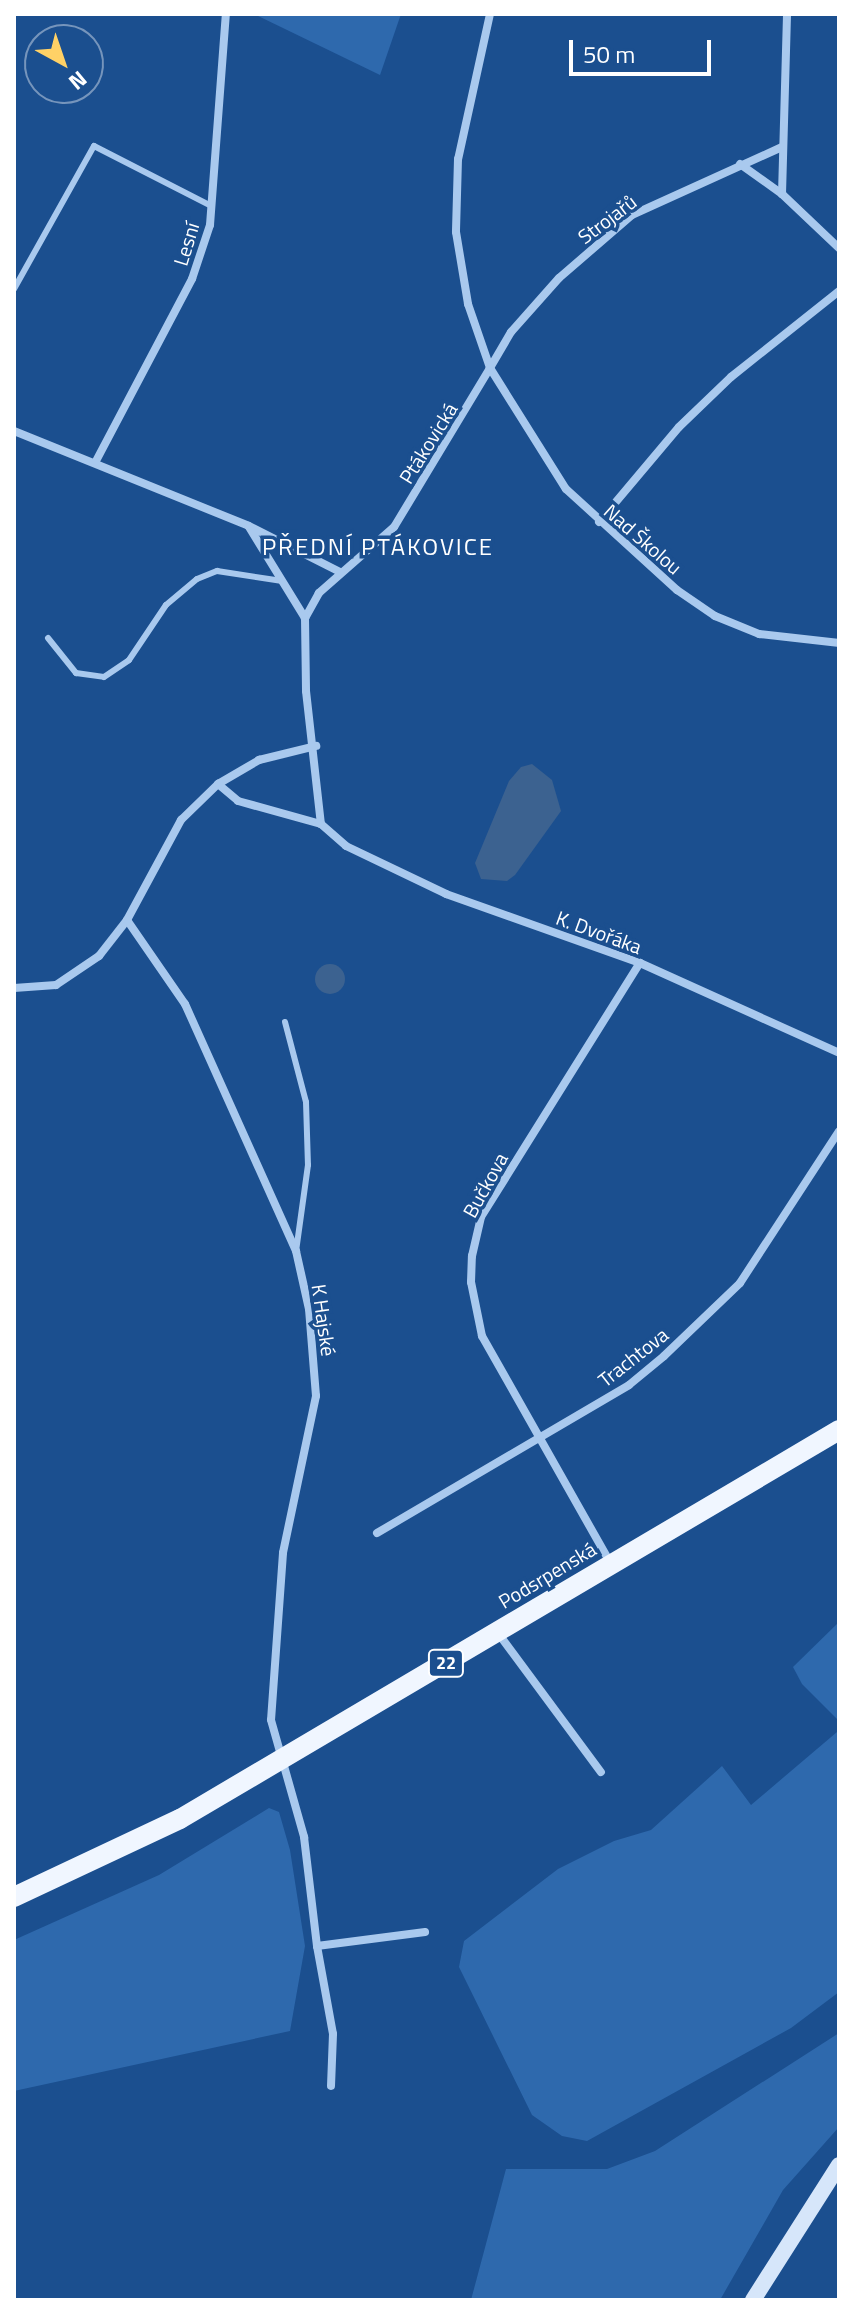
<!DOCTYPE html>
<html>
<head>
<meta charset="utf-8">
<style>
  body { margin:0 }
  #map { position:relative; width:853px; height:2314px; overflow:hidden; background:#1b4f8f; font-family:"Titillium Web",sans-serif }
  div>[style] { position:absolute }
  .green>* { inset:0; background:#2e69ad }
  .water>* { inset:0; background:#3c6290 }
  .round { border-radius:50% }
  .lane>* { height:6px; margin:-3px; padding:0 3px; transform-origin:3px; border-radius:3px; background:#a9c9ee }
  .street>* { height:8px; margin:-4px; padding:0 4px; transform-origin:4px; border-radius:4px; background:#a9c9ee }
  .secondary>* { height:16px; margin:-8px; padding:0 8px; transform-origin:8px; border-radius:8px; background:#d6e6fa }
  .primary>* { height:20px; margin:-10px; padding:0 10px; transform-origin:10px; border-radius:10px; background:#f0f6ff }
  span { translate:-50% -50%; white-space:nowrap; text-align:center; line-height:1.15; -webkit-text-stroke:7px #1b4f8f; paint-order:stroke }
  .shield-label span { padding:2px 6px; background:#1b4f8f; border:2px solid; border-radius:6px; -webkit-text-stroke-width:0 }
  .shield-label { font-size:18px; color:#fff; font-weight:700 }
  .street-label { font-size:20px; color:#fff }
  .quarter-label { font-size:24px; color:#fff; letter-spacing:2px }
  .frame { position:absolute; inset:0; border:16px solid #fff; pointer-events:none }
  .north { position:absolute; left:24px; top:24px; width:80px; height:80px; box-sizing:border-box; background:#1b4f8f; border:2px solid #7695bc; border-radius:50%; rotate:140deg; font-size:22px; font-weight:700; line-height:32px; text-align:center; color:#fff }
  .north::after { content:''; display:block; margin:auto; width:28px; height:36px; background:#ffd166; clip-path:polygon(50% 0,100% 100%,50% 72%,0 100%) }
  .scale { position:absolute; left:569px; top:40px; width:142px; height:36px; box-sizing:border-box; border:4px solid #fff; border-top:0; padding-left:10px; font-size:24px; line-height:28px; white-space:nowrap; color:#fff; -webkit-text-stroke:6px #1b4f8f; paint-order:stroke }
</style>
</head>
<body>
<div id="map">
  <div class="green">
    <i style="clip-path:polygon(254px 14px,401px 14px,380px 75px)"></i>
    <i style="clip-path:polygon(839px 1622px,839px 1721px,802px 1684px,793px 1667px)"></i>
    <i style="clip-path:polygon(837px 1732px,839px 1992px,791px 2028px,587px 2141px,562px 2136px,532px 2115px,459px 1967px,464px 1941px,558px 1869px,614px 1841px,651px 1830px,722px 1766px,751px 1805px)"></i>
    <i style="clip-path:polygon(269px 1808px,279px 1812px,290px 1850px,305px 1946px,290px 2031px,14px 2091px,14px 1940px,159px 1875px)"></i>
    <i style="clip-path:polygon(839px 2033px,839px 2127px,783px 2190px,720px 2300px,471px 2300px,506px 2169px,607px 2169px,655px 2151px)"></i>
  </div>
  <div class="water">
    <i style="clip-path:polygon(532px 764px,552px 780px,561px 811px,515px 875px,507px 881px,481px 879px,475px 863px,509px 781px,521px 767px)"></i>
    <i class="round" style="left:315px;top:964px;width:30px;height:30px"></i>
  </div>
  <div class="lane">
    <i style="left:14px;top:289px;width:164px;rotate:-60.8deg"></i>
    <i style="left:94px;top:146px;width:131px;rotate:27.1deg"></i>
    <i style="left:48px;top:638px;width:45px;rotate:51.3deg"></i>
    <i style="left:76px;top:673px;width:28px;rotate:8deg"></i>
    <i style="left:104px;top:677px;width:30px;rotate:-34deg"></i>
    <i style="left:129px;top:660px;width:66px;rotate:-56.1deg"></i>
    <i style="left:166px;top:605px;width:40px;rotate:-40deg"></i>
    <i style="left:197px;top:579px;width:22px;rotate:-22deg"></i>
    <i style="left:217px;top:571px;width:66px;rotate:8.7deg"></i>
    <i style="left:285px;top:1022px;width:83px;rotate:75.3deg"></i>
    <i style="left:306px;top:1102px;width:63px;rotate:88.2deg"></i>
    <i style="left:308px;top:1165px;width:87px;rotate:97.9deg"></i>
  </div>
  <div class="street">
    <i style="left:490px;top:14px;width:148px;rotate:102.4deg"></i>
    <i style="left:458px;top:159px;width:73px;rotate:91.6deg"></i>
    <i style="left:456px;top:232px;width:73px;rotate:80.5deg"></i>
    <i style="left:468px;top:304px;width:68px;rotate:71deg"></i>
    <i style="left:490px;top:368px;width:186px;rotate:121.1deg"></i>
    <i style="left:394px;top:527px;width:100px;rotate:138.7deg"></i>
    <i style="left:319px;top:593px;width:29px;rotate:119deg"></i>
    <i style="left:305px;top:618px;width:73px;rotate:89.2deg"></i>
    <i style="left:306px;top:691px;width:134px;rotate:83.6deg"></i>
    <i style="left:321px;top:824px;width:33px;rotate:41deg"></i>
    <i style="left:346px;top:846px;width:111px;rotate:25.6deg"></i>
    <i style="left:446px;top:894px;width:206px;rotate:19.6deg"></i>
    <i style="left:640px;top:963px;width:218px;rotate:24.3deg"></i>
    <i style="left:782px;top:147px;width:165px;rotate:155.6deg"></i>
    <i style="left:632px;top:215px;width:96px;rotate:139.2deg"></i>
    <i style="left:559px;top:278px;width:72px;rotate:131.6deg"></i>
    <i style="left:511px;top:332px;width:42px;rotate:120.3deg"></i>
    <i style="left:490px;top:368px;width:143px;rotate:57.9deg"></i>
    <i style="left:566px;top:489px;width:150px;rotate:42.3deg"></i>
    <i style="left:677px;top:590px;width:46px;rotate:34.4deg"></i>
    <i style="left:715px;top:616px;width:48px;rotate:22.2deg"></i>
    <i style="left:759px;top:634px;width:81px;rotate:6.4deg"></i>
    <i style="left:740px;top:164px;width:52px;rotate:35.5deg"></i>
    <i style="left:782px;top:194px;width:79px;rotate:43.5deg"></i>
    <i style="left:782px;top:194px;width:180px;rotate:-88.4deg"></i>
    <i style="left:14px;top:431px;width:253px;rotate:22deg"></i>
    <i style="left:249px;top:526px;width:102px;rotate:26.8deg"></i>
    <i style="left:96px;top:461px;width:206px;rotate:-62.2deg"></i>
    <i style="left:192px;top:279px;width:57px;rotate:-71.6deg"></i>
    <i style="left:210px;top:225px;width:212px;rotate:-85.7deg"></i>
    <i style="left:599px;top:522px;width:124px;rotate:-49.9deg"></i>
    <i style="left:679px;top:427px;width:72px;rotate:-43.9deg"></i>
    <i style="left:731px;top:377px;width:138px;rotate:-38.5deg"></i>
    <i style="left:249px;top:527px;width:107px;rotate:58.4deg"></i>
    <i style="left:218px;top:784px;width:26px;rotate:40deg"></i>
    <i style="left:238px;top:801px;width:86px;rotate:15.5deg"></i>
    <i style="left:127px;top:920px;width:102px;rotate:55.4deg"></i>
    <i style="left:185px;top:1004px;width:271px;rotate:65.8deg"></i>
    <i style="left:296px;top:1251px;width:59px;rotate:77.4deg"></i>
    <i style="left:309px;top:1309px;width:87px;rotate:85.4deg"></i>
    <i style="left:316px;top:1396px;width:160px;rotate:101.9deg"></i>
    <i style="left:283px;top:1553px;width:167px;rotate:94.1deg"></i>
    <i style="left:271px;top:1720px;width:122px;rotate:74.2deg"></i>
    <i style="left:304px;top:1837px;width:110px;rotate:83.2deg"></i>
    <i style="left:317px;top:1946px;width:109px;rotate:-7.4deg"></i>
    <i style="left:14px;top:988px;width:42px;rotate:-4.1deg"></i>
    <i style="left:56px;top:985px;width:52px;rotate:-34deg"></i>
    <i style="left:99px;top:956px;width:46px;rotate:-52.1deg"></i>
    <i style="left:127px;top:920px;width:114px;rotate:-61.6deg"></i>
    <i style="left:181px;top:820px;width:52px;rotate:-44.2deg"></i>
    <i style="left:218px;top:784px;width:48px;rotate:-30.3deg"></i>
    <i style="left:259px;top:760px;width:59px;rotate:-13.8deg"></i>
    <i style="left:377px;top:1533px;width:292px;rotate:-30.4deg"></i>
    <i style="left:629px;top:1385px;width:45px;rotate:-39.6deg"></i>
    <i style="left:664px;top:1356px;width:105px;rotate:-43.8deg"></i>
    <i style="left:740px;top:1283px;width:181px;rotate:-56.9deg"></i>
    <i style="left:611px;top:1564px;width:262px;rotate:-119.5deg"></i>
    <i style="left:482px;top:1336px;width:55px;rotate:-101.5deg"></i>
    <i style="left:471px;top:1282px;width:26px;rotate:-88deg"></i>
    <i style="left:472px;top:1256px;width:40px;rotate:-77deg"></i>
    <i style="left:481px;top:1217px;width:300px;rotate:-58deg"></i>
    <i style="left:498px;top:1633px;width:173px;rotate:53.5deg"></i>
    <i style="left:317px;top:1946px;width:89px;rotate:79.7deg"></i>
    <i style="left:333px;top:2034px;width:52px;rotate:92.2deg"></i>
  </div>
  <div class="secondary">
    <i style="left:753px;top:2300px;width:160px;rotate:-57.5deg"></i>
  </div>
  <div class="primary">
    <i style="left:14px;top:1897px;width:183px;rotate:-25.2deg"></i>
    <i style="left:180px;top:1819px;width:765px;rotate:-30.55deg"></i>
  </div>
  <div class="shield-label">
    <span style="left:446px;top:1663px">22</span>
  </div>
  <div class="street-label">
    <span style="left:607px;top:219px;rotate:-37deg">Strojařů</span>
    <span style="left:186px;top:244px;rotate:-73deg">Lesní</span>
    <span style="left:428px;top:443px;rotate:-58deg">Ptákovická</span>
    <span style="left:643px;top:539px;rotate:41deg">Nad Školou</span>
    <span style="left:599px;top:932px;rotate:20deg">K. Dvořáka</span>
    <span style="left:485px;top:1185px;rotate:-61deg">Bučkova</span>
    <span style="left:324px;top:1320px;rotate:82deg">K Hajské</span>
    <span style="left:633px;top:1357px;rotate:-38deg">Trachtova</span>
    <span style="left:547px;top:1575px;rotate:-31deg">Podsrpenská</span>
  </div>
  <div class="quarter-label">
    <span style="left:378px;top:547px">PŘEDNÍ PTÁKOVICE</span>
  </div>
  <div class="frame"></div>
  <div class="north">N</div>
  <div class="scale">50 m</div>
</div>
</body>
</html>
